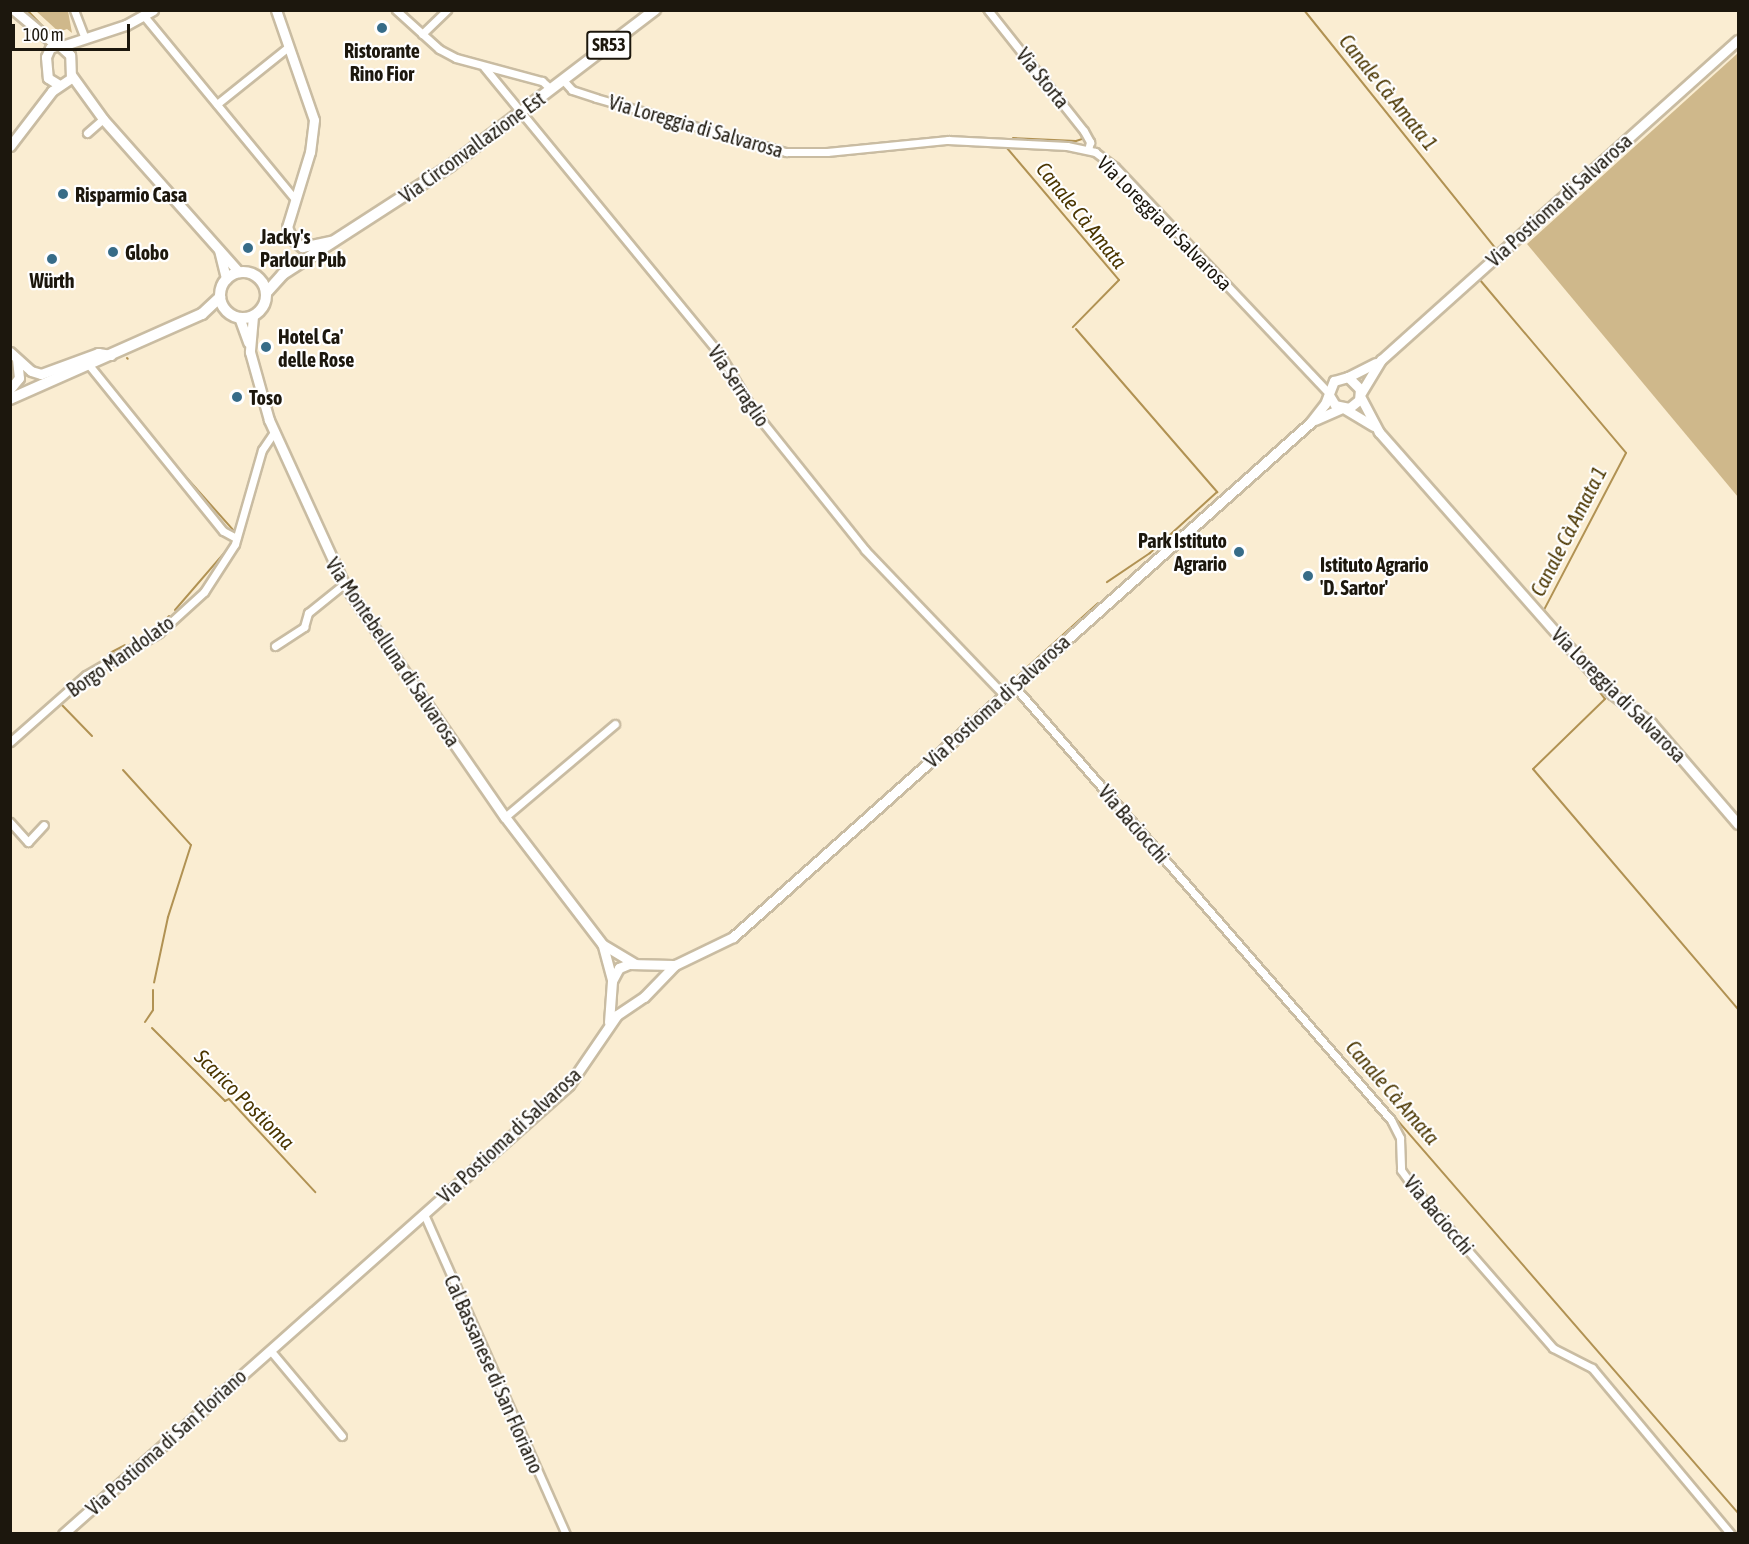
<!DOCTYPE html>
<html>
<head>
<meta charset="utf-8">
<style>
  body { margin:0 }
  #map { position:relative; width:1749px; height:1544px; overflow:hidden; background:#faedd2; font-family:"Asap Condensed",sans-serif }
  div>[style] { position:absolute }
  .green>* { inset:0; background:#cfb88b }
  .stream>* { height:2px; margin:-1px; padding:0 1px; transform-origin:1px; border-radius:1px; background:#b19253 }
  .roads { filter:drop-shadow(2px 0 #c9bca2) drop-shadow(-2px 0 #c9bca2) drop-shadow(0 2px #c9bca2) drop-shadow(0 -2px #c9bca2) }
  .street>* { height:7px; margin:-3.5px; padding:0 3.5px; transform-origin:3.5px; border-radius:3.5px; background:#fff }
  .secondary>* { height:9px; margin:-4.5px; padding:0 4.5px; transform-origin:4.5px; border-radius:4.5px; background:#fff }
  .primary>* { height:10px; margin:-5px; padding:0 5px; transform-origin:5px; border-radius:5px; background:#fff }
  .primary>.ring { margin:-5px; padding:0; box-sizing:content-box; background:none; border:10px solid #fff; border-radius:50% }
  .dots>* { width:16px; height:16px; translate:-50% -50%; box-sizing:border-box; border:3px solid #fff; border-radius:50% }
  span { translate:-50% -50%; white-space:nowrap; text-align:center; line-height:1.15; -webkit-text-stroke:4.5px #fff; paint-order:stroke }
  .shield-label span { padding:2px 4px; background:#fff; border:2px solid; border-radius:4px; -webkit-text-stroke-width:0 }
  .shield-label { font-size:18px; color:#1c170d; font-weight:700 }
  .poi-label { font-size:20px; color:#1c170d; font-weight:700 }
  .left { translate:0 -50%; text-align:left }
  .right { translate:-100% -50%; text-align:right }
  .street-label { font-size:20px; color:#1c170d }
  .water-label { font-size:21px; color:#4b3600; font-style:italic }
  .frame { position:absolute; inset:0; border:12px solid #1c170d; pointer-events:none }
  .scale { position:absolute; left:12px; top:24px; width:118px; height:27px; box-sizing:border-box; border:3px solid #1c170d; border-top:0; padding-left:8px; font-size:18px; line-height:21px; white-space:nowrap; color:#1c170d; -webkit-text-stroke:4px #fff; paint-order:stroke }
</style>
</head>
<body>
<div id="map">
  <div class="green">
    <i style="clip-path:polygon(36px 11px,68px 11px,72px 33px,67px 29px,59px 32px)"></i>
    <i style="clip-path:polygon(1738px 53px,1738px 497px,1527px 244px)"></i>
  </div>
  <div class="stream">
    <i style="left:27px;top:10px;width:29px;rotate:46deg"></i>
    <i style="left:982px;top:10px;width:66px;rotate:50.5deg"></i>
    <i style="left:1304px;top:10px;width:307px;rotate:51.2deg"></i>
    <i style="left:1013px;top:138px;width:63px;rotate:2.7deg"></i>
    <i style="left:1076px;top:141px;width:6px;rotate:-18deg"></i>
    <i style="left:1082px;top:139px;width:6px;rotate:-99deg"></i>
    <i style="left:1007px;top:148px;width:173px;rotate:49.7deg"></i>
    <i style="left:1119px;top:280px;width:66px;rotate:134.4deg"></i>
    <i style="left:1486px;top:274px;width:24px;rotate:-42deg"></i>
    <i style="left:1480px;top:280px;width:226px;rotate:49.8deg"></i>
    <i style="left:1626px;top:453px;width:177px;rotate:117.6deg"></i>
    <i style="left:1544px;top:610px;width:38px;rotate:51deg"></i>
    <i style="left:1076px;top:329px;width:216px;rotate:49.1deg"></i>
    <i style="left:1217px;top:492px;width:91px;rotate:137.7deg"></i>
    <i style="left:1150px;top:553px;width:52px;rotate:146deg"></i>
    <i style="left:127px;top:358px;width:1px;rotate:45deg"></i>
    <i style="left:161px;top:449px;width:110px;rotate:48.3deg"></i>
    <i style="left:175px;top:610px;width:78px;rotate:-49.2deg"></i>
    <i style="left:153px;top:631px;width:22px;rotate:-43deg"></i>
    <i style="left:137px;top:640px;width:11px;rotate:-27deg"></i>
    <i style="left:1569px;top:652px;width:59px;rotate:52.5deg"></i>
    <i style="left:1605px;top:699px;width:100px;rotate:135.8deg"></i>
    <i style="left:1533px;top:769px;width:316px;rotate:49.5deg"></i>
    <i style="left:108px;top:654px;width:19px;rotate:-28deg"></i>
    <i style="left:94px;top:676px;width:9px;rotate:-41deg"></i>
    <i style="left:1014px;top:679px;width:113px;rotate:-42.1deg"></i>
    <i style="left:86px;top:682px;width:33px;rotate:141deg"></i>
    <i style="left:60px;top:703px;width:46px;rotate:45.9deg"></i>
    <i style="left:1025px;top:691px;width:1088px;rotate:49.06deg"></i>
    <i style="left:123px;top:770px;width:101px;rotate:47.8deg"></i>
    <i style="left:191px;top:845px;width:76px;rotate:107.7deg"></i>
    <i style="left:168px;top:917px;width:67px;rotate:102deg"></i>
    <i style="left:145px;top:1022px;width:14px;rotate:-56deg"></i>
    <i style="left:153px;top:1010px;width:20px;rotate:-90deg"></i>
    <i style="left:152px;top:1028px;width:103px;rotate:45deg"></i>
    <i style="left:225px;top:1101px;width:4px;rotate:-27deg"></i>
    <i style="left:229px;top:1099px;width:127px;rotate:47.2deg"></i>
    <i style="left:424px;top:1224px;width:26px;rotate:65deg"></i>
    <i style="left:440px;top:1258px;width:30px;rotate:66deg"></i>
    <i style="left:458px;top:1282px;width:15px;rotate:67deg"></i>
    <i style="left:493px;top:1362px;width:19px;rotate:65deg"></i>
    <i style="left:507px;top:1392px;width:81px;rotate:66deg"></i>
    <i style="left:546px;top:1481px;width:58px;rotate:65.6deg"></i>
  </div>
  <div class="roads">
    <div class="street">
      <i style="left:74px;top:10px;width:30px;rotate:69deg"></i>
      <i style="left:396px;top:10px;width:58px;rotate:42.2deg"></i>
      <i style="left:439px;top:49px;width:19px;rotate:28deg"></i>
      <i style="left:456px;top:58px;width:89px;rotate:15deg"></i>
      <i style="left:542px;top:81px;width:12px;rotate:42deg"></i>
      <i style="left:988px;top:10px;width:154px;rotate:51.6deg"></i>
      <i style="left:1084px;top:131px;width:13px;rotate:61deg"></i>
      <i style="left:1090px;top:142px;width:8px;rotate:104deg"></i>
      <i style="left:144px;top:16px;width:236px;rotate:50.5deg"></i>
      <i style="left:422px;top:34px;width:35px;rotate:-44deg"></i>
      <i style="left:484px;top:67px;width:374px;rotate:50.6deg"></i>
      <i style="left:721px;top:356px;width:63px;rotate:59.3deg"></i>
      <i style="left:753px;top:410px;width:179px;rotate:51.3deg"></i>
      <i style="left:865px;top:550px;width:201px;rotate:46.2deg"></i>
      <i style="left:563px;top:80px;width:13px;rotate:48deg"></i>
      <i style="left:572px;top:90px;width:25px;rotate:18deg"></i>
      <i style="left:596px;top:98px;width:198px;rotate:15.9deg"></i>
      <i style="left:786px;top:152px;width:41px"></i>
      <i style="left:827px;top:152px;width:122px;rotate:-5.7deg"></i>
      <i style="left:948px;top:140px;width:119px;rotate:2.9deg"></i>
      <i style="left:1067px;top:146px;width:29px;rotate:12deg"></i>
      <i style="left:1095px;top:152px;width:25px;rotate:37deg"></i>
      <i style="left:1115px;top:167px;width:311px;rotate:46.6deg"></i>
      <i style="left:217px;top:104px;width:90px;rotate:-38.7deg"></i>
      <i style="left:87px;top:133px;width:21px;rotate:-41deg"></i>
      <i style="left:89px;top:365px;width:213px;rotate:51.1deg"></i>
      <i style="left:223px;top:531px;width:15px;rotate:28deg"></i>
      <i style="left:275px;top:646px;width:35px;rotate:-33deg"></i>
      <i style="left:304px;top:627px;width:15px;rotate:-74deg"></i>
      <i style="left:308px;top:613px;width:46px;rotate:-38.9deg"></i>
      <i style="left:1014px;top:686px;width:575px;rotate:49.02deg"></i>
      <i style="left:1391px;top:1120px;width:20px;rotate:63deg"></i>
      <i style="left:1400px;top:1138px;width:32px;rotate:88deg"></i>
      <i style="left:1401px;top:1170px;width:27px;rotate:54deg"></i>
      <i style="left:1417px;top:1192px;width:207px;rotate:48.9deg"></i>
      <i style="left:1553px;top:1348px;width:44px;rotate:27.1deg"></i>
      <i style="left:1592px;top:1368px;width:217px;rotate:50.1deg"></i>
      <i style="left:10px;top:742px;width:101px;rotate:-41.4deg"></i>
      <i style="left:86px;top:675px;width:84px;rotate:-29.9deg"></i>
      <i style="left:159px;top:633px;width:61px;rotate:-42.3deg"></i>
      <i style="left:204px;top:592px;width:57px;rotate:-57.1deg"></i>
      <i style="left:235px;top:544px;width:98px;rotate:-74deg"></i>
      <i style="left:262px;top:450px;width:22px;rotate:-56deg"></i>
      <i style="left:505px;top:817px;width:144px;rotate:-40.2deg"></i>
      <i style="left:10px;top:822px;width:27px;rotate:48deg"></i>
      <i style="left:28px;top:842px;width:23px;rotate:-47deg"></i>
      <i style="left:424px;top:1214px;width:350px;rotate:66.1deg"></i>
      <i style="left:270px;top:1350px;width:112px;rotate:50.1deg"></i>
    </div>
    <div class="secondary">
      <i style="left:14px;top:10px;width:56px;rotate:39.9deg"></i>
      <i style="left:276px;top:10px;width:116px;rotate:70.9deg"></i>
      <i style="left:314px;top:120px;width:32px;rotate:97deg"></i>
      <i style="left:310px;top:152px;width:78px;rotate:107deg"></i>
      <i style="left:287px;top:227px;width:13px;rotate:67deg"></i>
      <i style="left:292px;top:239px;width:13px;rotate:39deg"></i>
      <i style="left:302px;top:247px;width:30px;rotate:-12deg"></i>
      <i style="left:62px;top:46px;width:67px;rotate:-18.2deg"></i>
      <i style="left:126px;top:25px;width:31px;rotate:-29deg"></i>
      <i style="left:72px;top:76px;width:53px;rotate:54.2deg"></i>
      <i style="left:103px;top:119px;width:205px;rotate:48.4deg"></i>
      <i style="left:10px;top:146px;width:69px;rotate:-52.6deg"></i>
      <i style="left:52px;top:91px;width:23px;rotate:-34deg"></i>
      <i style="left:71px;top:78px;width:23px;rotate:-92deg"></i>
      <i style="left:70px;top:55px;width:15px;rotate:-138deg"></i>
      <i style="left:59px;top:45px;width:9px;rotate:162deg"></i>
      <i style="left:50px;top:48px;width:10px;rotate:114deg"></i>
      <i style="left:46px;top:57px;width:21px;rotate:85deg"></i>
      <i style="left:48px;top:78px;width:13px;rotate:32deg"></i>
      <i style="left:219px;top:250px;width:30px;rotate:76deg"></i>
      <i style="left:253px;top:316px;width:36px;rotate:95deg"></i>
      <i style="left:250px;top:352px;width:71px;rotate:74.4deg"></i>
      <i style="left:269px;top:420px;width:180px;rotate:65.4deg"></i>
      <i style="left:344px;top:584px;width:283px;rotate:55.4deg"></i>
      <i style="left:505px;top:817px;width:160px;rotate:52.6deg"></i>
      <i style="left:602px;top:944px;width:39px;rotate:31deg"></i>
      <i style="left:239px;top:317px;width:27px;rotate:70deg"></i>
      <i style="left:10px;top:352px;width:28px;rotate:42deg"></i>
      <i style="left:31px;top:371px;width:10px;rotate:17deg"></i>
      <i style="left:41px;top:374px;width:61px;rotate:-20.2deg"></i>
      <i style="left:98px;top:353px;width:13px;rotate:9deg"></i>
      <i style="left:1348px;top:377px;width:31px;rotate:-27deg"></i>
      <i style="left:10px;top:389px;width:14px;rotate:-51deg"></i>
      <i style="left:19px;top:378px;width:18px;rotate:-96deg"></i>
      <i style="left:1361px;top:393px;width:39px;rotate:-59deg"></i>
      <i style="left:1381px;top:360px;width:479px;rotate:-41.9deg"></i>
      <i style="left:1360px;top:396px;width:41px;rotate:62.2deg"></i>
      <i style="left:1379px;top:432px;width:284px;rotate:48.6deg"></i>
      <i style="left:1567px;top:645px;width:67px;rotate:47.4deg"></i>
      <i style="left:1612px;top:694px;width:49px;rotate:36.6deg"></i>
      <i style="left:1651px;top:723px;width:133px;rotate:49.3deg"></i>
      <i style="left:1345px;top:409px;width:33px;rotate:31deg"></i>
      <i style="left:1315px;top:420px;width:30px;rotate:-24deg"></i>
      <i style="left:603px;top:946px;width:34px;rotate:75deg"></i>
      <i style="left:609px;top:1022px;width:41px;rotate:-85.8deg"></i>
      <i style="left:612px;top:981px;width:15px;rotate:-62deg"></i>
      <i style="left:619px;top:968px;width:11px;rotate:-22deg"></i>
      <i style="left:629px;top:964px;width:44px;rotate:1.3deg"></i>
      <i style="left:63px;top:1534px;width:676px;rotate:-41.58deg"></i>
      <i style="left:569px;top:1085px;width:85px;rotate:-55.6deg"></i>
      <i style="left:617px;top:1015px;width:32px;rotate:-34deg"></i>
      <i style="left:644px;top:997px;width:45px;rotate:-45.9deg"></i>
      <i style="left:675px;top:965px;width:64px;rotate:-25.8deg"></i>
      <i style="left:733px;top:937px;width:773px;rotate:-41.7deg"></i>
      <i style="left:1310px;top:423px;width:24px;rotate:-52deg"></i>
      <i style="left:1325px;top:404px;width:25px;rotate:-69deg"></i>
      <i style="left:1334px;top:381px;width:15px;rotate:-16deg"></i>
      <i style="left:1348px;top:377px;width:17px;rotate:45deg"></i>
      <i style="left:1360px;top:389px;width:11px;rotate:95deg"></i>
      <i style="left:1359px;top:400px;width:13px;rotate:141deg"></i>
      <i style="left:1349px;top:408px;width:14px;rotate:-168deg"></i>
      <i style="left:1335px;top:405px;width:12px;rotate:-121deg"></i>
    </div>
    <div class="primary">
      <i class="ring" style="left:220px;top:272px;width:36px;height:36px"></i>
      <i style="left:266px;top:293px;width:25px;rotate:-48deg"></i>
      <i style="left:283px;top:274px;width:199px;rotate:-32.9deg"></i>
      <i style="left:450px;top:166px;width:258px;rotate:-37.3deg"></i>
      <i style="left:10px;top:399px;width:210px;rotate:-23.9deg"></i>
      <i style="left:202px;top:314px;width:25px;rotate:-43deg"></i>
    </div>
  </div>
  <div class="dots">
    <i style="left:382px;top:28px;background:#376c88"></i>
    <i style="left:63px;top:194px;background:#376c88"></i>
    <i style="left:248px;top:248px;background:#376c88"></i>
    <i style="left:113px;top:252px;background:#376c88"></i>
    <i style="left:52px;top:259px;background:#376c88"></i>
    <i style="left:266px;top:347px;background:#376c88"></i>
    <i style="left:237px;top:397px;background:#376c88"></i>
    <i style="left:1239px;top:552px;background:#376c88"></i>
    <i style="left:1308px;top:576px;background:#376c88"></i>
  </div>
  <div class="shield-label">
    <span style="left:609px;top:45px">SR53</span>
  </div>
  <div class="poi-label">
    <span style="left:382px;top:62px">Ristorante<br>Rino Fior</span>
    <span class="left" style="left:75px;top:194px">Risparmio Casa</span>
    <span class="left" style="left:260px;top:248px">Jacky's<br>Parlour Pub</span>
    <span class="left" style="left:125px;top:252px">Globo</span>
    <span style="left:52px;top:280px">Würth</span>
    <span class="left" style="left:278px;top:348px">Hotel Ca'<br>delle Rose</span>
    <span class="left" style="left:249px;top:397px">Toso</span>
    <span class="right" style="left:1227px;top:552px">Park Istituto<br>Agrario</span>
    <span class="left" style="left:1320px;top:576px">Istituto Agrario<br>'D. Sartor'</span>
  </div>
  <div class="street-label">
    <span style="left:1043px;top:78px;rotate:51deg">Via Storta</span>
    <span style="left:696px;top:126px;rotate:16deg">Via Loreggia di Salvarosa</span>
    <span style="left:472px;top:147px;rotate:-36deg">Via Circonvallazione Est</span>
    <span style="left:1559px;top:200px;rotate:-42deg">Via Postioma di Salvarosa</span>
    <span style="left:1165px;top:223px;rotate:45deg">Via Loreggia di Salvarosa</span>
    <span style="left:739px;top:386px;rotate:56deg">Via Serraglio</span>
    <span style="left:393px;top:652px;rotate:56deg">Via Montebelluna di Salvarosa</span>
    <span style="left:120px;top:656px;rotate:-35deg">Borgo Mandolato</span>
    <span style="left:1619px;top:695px;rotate:45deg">Via Loreggia di Salvarosa</span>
    <span style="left:997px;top:701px;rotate:-42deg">Via Postioma di Salvarosa</span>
    <span style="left:1134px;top:824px;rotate:49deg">Via Baciocchi</span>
    <span style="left:509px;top:1135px;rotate:-43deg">Via Postioma di Salvarosa</span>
    <span style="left:1439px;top:1215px;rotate:50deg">Via Baciocchi</span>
    <span style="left:494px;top:1374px;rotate:66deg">Cal Bassanese di San Floriano</span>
    <span style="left:166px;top:1442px;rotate:-42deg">Via Postioma di San Floriano</span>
  </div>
  <div class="water-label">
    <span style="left:1389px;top:92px;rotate:51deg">Canale Cà Amata 1</span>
    <span style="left:1082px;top:215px;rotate:51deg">Canale Cà Amata</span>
    <span style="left:1568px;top:531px;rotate:-63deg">Canale Cà Amata 1</span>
    <span style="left:1393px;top:1092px;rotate:49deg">Canale Cà Amata</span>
    <span style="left:245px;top:1099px;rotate:45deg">Scarico Postioma</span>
  </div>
  <div class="frame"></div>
  <div class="scale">100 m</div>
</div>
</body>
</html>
